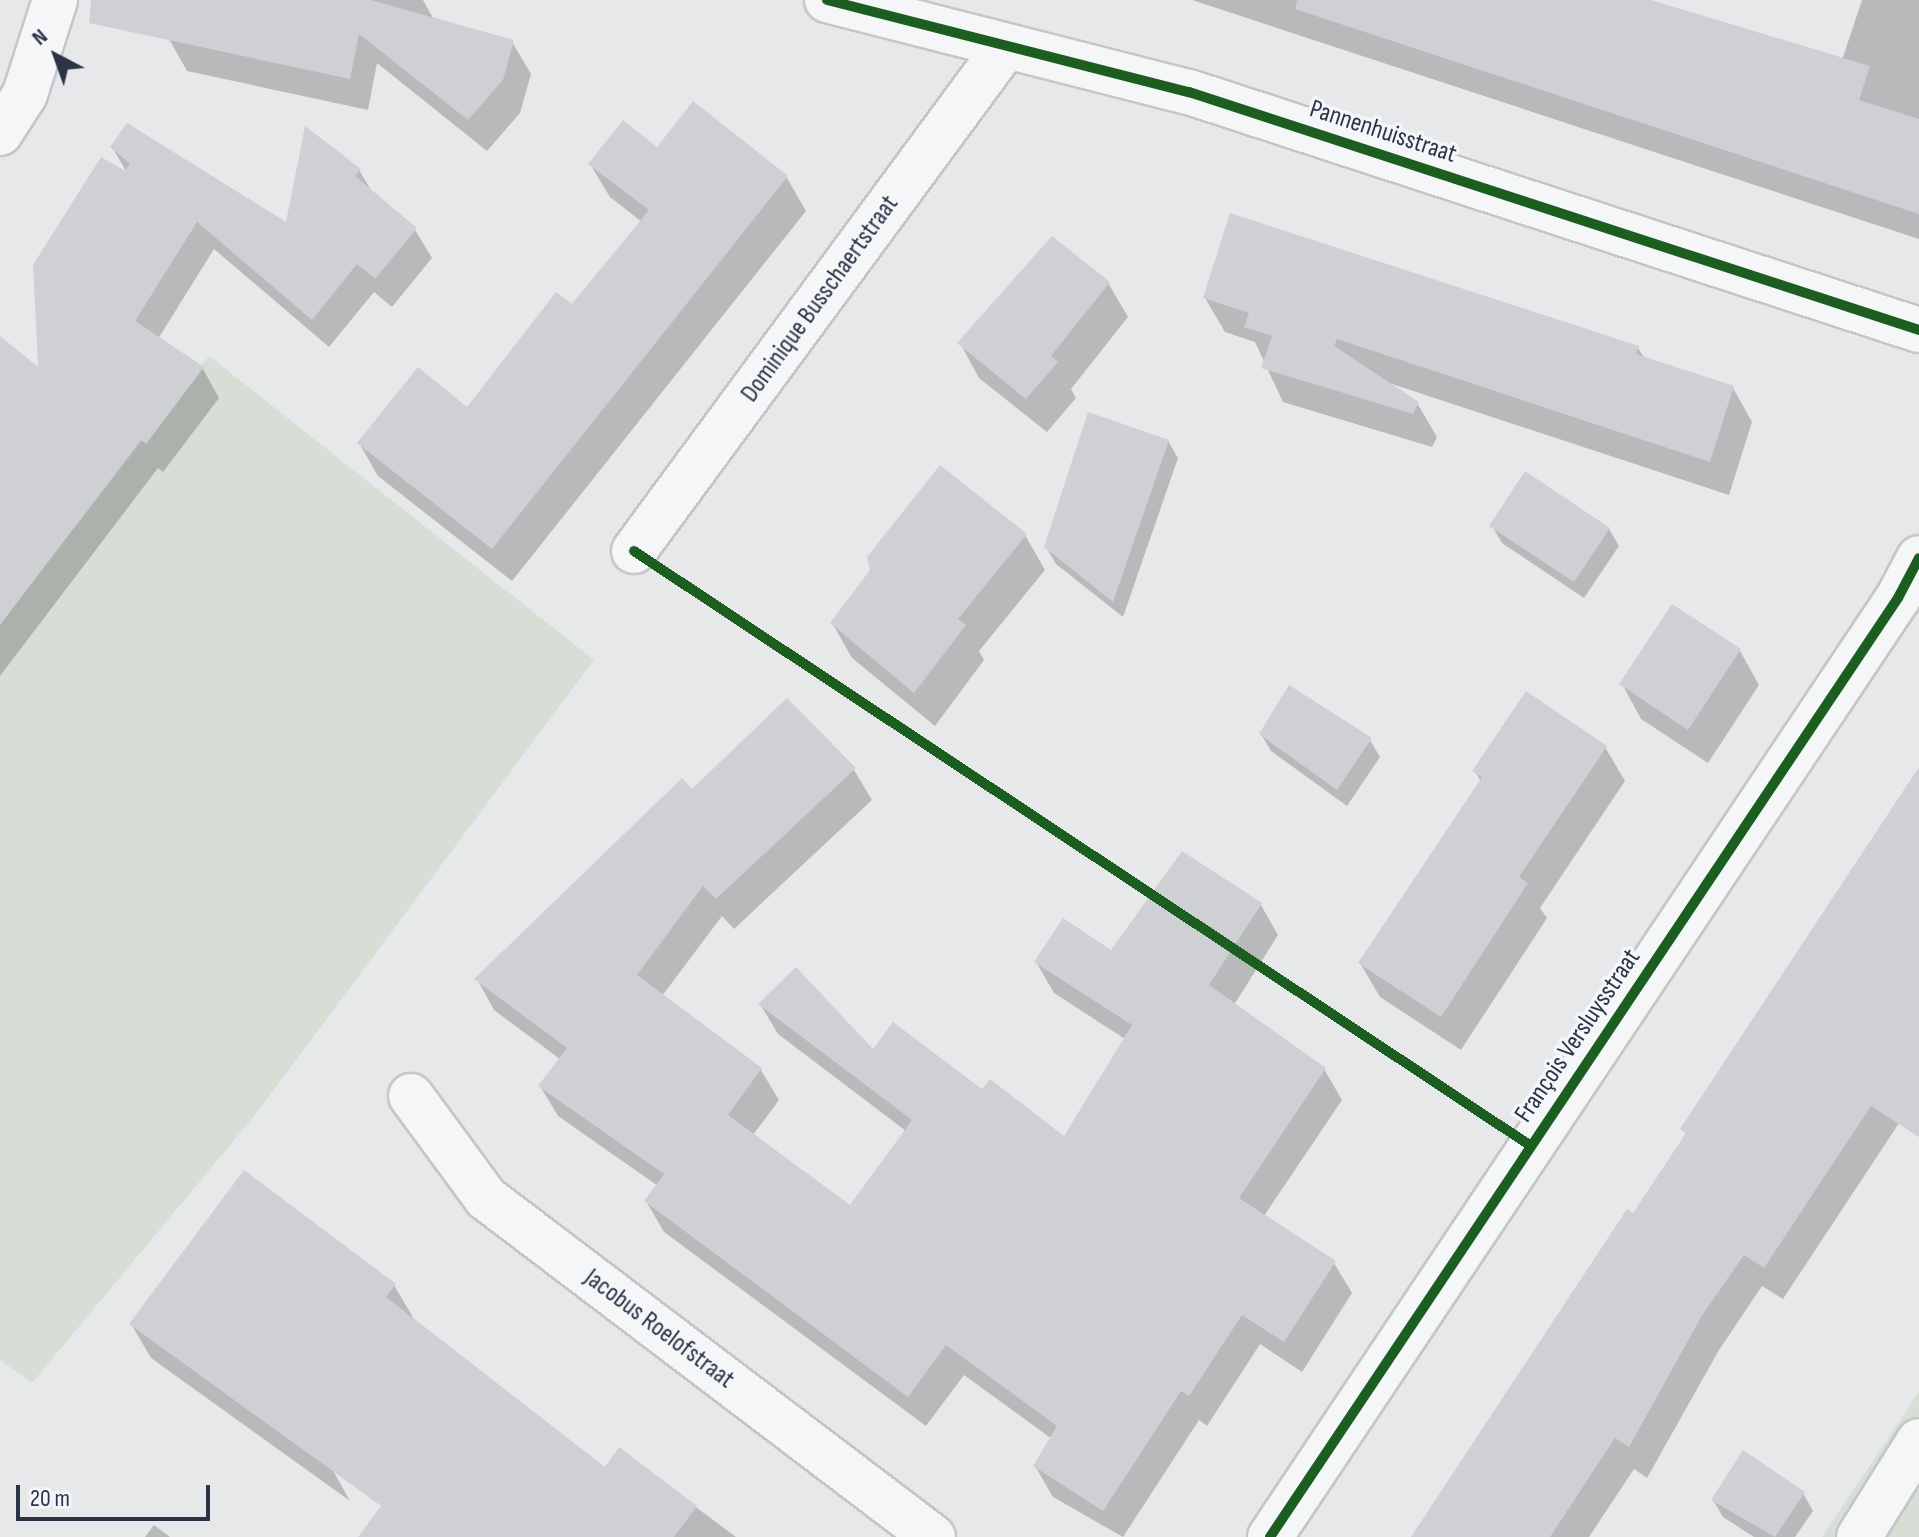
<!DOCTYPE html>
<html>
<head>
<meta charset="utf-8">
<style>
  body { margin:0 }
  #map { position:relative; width:1919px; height:1537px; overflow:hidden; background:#e6e8ea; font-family:"Sofia Sans Condensed",sans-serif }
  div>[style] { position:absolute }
  .green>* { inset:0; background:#d6ded6 }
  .shadow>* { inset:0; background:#0003 }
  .building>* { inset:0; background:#ced0d3 }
  .roads { filter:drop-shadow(2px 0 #c4c6c8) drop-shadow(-2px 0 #c4c6c8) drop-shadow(0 2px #c4c6c8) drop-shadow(0 -2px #c4c6c8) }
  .minor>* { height:44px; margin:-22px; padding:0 22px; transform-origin:22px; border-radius:22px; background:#f5f6f7 }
  .cycleway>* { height:10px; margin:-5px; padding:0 5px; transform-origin:5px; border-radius:5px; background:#1b5e20 }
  span { translate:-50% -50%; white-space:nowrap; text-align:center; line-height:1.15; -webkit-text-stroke:7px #f4f6f9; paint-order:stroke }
  .street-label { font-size:26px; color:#2b3445 }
  .north { position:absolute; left:16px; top:16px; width:80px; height:80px; -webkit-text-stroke:6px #f4f6f9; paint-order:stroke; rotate:319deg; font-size:22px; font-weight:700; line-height:32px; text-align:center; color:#2b3445 }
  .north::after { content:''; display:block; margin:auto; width:28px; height:36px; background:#2b3445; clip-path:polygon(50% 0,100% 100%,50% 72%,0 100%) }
  .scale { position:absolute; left:16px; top:1485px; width:194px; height:36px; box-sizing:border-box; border:4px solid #2b3445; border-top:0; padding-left:10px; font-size:24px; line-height:28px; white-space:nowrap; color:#2b3445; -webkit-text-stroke:6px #f4f6f9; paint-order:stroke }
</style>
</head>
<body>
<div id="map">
  <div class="green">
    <i style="clip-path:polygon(209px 356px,594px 660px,255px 1115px,32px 1383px,0 1360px,0 623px)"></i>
    <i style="clip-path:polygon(1919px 1392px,1919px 1537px,1822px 1537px)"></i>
  </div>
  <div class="shadow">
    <i style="clip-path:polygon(177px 0,423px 0,433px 18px,512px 42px,531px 74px,520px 113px,487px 151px,377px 63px,368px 110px,187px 71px,169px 39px)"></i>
    <i style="clip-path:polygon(1192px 0,1644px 0,1842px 60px,1862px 0,1919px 0,1919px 239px)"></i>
    <i style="clip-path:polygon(112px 147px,288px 225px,359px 170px,374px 195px,415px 230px,432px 258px,392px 307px,374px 292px,329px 347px,214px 249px,158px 339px,203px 369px,219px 398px,163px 472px,158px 468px,0 676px,0 339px,40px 371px,129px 176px)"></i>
    <i style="clip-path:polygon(657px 150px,787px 178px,806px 211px,512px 581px,378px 476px,359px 443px,468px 409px,572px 307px,642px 222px,610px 197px,590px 164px)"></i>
    <i style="clip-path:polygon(1108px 283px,1128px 317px,1071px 389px,1076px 398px,1047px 432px,979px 378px,960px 343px)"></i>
    <i style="clip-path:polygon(1205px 298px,1638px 348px,1645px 359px,1733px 388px,1752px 422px,1729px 495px,1389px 383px,1417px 403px,1437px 437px,1432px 447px,1283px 402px,1255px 342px,1225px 332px)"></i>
    <i style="clip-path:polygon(1168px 441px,1178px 458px,1123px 617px,1056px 564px,1046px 547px)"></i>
    <i style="clip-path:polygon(1492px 526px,1609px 529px,1619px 546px,1584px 598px,1502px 543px)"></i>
    <i style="clip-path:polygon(1025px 535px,1045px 570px,979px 651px,984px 660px,935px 726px,852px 658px,832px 623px)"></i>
    <i style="clip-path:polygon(1740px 651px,1759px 685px,1708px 763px,1641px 719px,1622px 684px)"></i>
    <i style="clip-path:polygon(1261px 734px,1370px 740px,1380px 757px,1347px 806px,1271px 751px)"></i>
    <i style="clip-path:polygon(1605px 747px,1625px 781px,1540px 908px,1547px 918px,1461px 1050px,1380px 997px,1360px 963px,1481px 782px,1475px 771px)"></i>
    <i style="clip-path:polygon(854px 770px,872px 800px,734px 929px,722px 916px,662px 996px,761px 1070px,779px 1100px,753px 1135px,851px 1208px,906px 1131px,778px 1034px,760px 1004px,982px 1092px,1064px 1139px,1125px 1039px,1054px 993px,1036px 962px,1111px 953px,1261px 905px,1278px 935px,1234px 1005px,1324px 1069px,1342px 1100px,1264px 1216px,1334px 1263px,1352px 1293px,1302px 1372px,1260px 1344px,1207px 1426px,1199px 1420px,1123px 1537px,1053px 1497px,1035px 1466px,1052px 1439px,964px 1375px,926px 1426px,664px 1232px,646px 1201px,658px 1186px,558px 1116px,540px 1086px,560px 1059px,494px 1010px,477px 979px,692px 792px)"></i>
    <i style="clip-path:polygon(1919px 770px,1919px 1050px,1909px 1108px,1783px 1299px,1762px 1286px,1719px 1350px,1647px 1478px,1634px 1469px,1589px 1537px,1415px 1537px,1687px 1136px,1683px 1129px)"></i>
    <i style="clip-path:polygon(394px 1285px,414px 1319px,606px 1469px,619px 1450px,736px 1537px,447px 1537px,316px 1440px,350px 1501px,151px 1358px,131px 1324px)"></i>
    <i style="clip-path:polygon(1803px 1493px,1813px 1511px,1795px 1537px,1754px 1537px,1723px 1517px,1713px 1500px)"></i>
    <i style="clip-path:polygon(154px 1525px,170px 1537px,145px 1537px)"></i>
  </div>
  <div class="building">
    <i style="clip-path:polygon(91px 0,371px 0,514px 40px,503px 80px,468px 120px,359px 34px,350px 79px,89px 23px)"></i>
    <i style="clip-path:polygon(1297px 0,1651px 0,1870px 66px,1859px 100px,1919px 119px,1919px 214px,1295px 9px)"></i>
    <i style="clip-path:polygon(693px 101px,788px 176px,492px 549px,357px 443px,418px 367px,467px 407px,556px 292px,572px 304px,649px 210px,588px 164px,623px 120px,657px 147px)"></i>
    <i style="clip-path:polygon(127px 123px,286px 222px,305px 126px,361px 169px,355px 176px,417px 228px,375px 279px,357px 264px,312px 320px,197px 222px,135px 321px,204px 367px,146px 444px,141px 440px,0 625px,0 336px,38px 367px,33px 265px,101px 157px,125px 171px,130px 164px,110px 147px)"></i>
    <i style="clip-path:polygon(1230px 213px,1639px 346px,1636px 354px,1734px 386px,1710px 462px,1337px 339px,1334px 346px,1419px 402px,1413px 414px,1261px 368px,1272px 336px,1244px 327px,1249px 313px,1203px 298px)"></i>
    <i style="clip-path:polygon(1052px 236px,1110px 282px,1051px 356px,1058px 362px,1026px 399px,957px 343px)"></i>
    <i style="clip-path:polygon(1088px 412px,1169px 440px,1113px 602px,1044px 547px)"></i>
    <i style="clip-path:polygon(940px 465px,1027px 534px,958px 619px,966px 625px,914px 693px,830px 623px,870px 570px,867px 557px)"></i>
    <i style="clip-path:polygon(1525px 471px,1610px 528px,1574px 582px,1489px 526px)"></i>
    <i style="clip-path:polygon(1672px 604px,1741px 649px,1688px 730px,1619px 684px)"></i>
    <i style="clip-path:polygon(1289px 685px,1372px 738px,1337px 790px,1259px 734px)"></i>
    <i style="clip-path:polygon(1526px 691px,1607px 746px,1519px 877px,1528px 883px,1441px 1017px,1358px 963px,1482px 777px,1472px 771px)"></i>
    <i style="clip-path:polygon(787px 698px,856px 768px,716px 899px,703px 886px,637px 975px,762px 1068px,728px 1115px,850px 1205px,912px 1120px,758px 1004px,796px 967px,873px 1049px,893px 1022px,982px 1089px,990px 1079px,1064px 1136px,1132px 1025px,1034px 962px,1063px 918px,1111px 950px,1182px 851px,1262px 903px,1209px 985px,1326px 1068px,1239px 1198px,1336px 1261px,1284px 1342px,1242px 1315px,1189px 1396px,1181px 1391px,1103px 1511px,1033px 1466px,1057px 1426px,946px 1345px,908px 1397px,644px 1201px,664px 1174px,538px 1086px,567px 1048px,474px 979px,682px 778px,692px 789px)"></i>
    <i style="clip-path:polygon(1919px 767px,1919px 1137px,1871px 1106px,1764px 1268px,1744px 1255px,1701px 1317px,1629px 1447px,1615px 1438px,1550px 1537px,1411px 1537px,1627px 1209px,1633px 1213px,1686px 1133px,1680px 1129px)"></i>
    <i style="clip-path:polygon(244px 1170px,396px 1284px,386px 1297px,605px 1467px,619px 1447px,697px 1506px,674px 1537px,358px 1537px,381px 1506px,129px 1324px)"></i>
    <i style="clip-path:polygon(1743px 1450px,1805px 1492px,1775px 1537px,1711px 1500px)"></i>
  </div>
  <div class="roads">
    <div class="minor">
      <i style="left:827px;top:0;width:374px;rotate:14.3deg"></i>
      <i style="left:1189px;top:92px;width:768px;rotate:18.06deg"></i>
      <i style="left:0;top:133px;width:46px;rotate:-57.3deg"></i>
      <i style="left:25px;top:94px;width:99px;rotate:-72.3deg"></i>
      <i style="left:634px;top:551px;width:627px;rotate:-53.62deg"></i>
      <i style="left:411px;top:1096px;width:127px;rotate:53.7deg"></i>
      <i style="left:486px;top:1198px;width:561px;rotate:37.18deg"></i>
      <i style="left:1270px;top:1537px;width:1130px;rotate:-56.23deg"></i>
      <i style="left:1898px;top:598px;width:45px;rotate:-62.3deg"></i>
      <i style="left:1859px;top:1537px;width:113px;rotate:-58deg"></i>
    </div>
  </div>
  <div class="cycleway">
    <i style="left:827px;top:0;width:374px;rotate:14.3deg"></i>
    <i style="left:1189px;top:92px;width:768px;rotate:18.06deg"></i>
    <i style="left:634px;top:551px;width:1076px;rotate:33.56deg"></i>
    <i style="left:1270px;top:1537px;width:1130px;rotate:-56.23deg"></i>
    <i style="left:1898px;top:598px;width:45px;rotate:-62.3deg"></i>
  </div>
  <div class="street-label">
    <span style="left:1383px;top:132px;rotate:18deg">Pannenhuisstraat</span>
    <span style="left:820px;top:299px;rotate:-54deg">Dominique Busschaertstraat</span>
    <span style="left:1578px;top:1036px;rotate:-56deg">François Versluysstraat</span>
    <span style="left:659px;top:1329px;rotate:37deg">Jacobus Roelofstraat</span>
  </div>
  <div class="north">N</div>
  <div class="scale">20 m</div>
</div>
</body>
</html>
